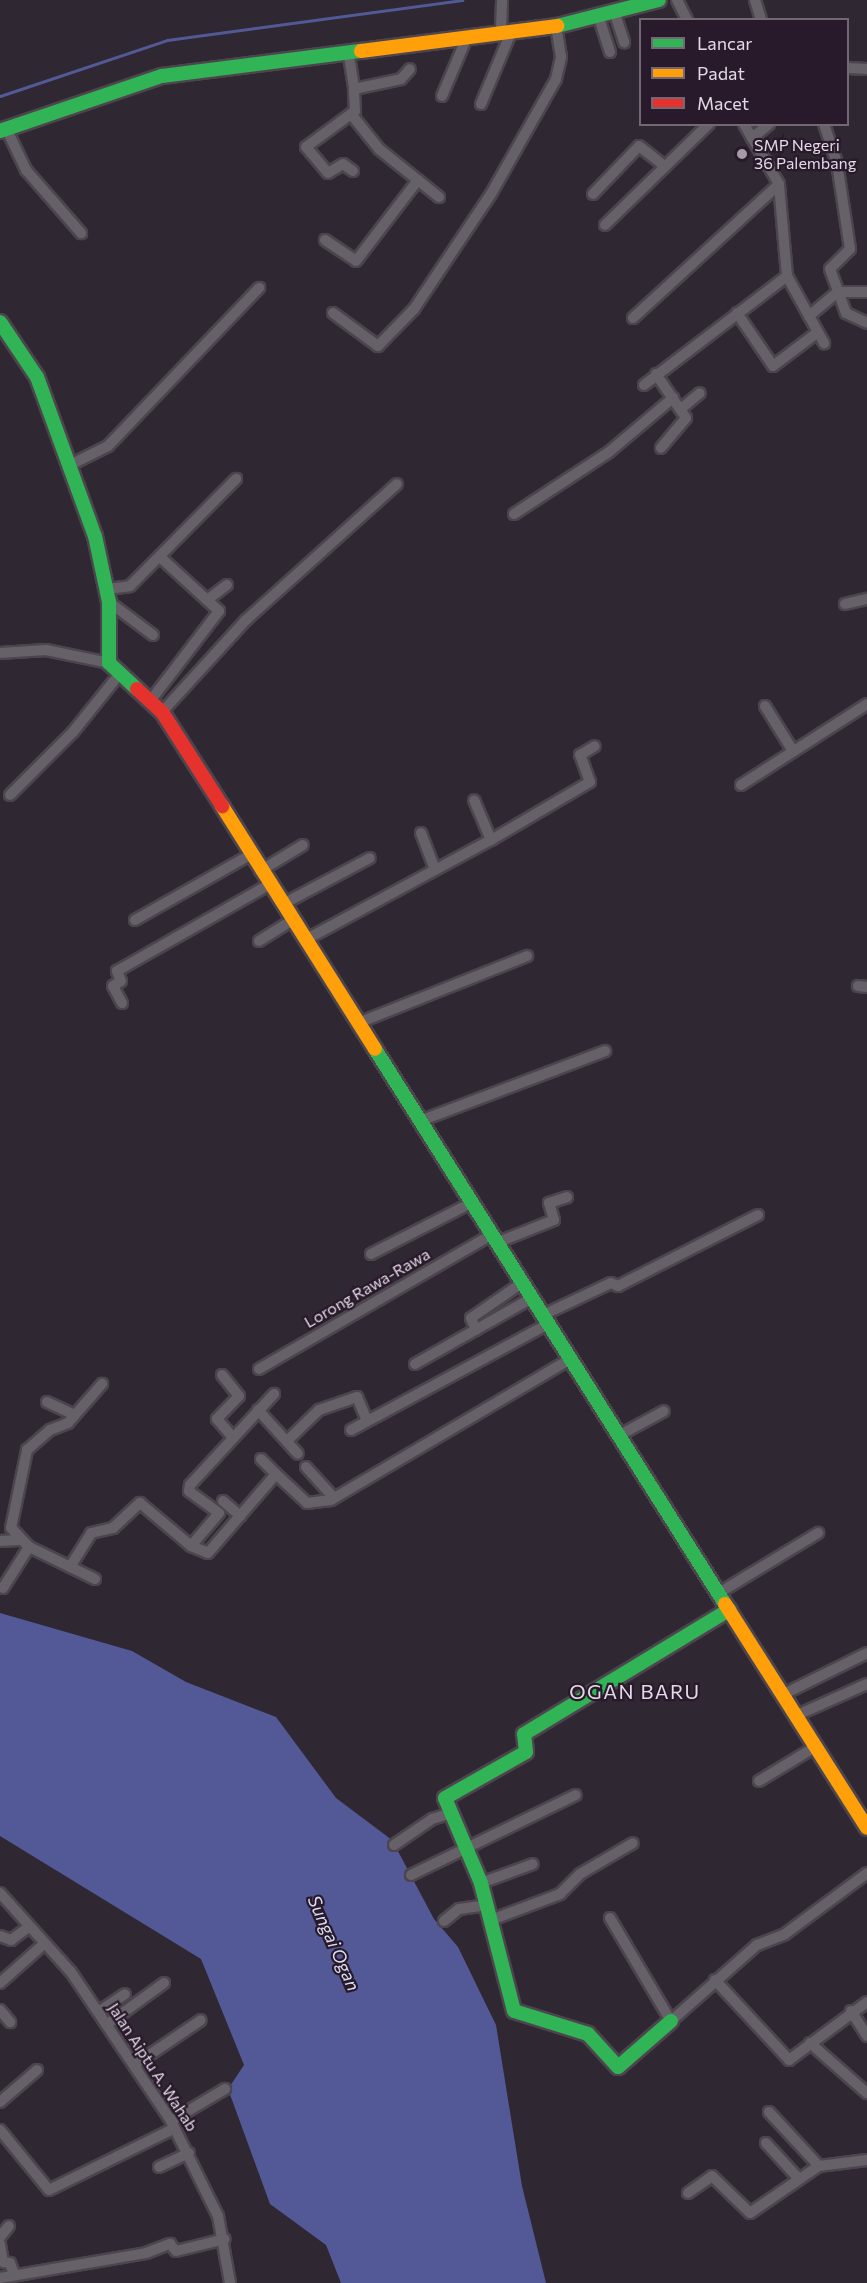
<!DOCTYPE html>
<html>
<head>
<meta charset="utf-8">
<style>
  body { margin:0 }
  #map { position:relative; width:867px; height:2283px; overflow:hidden; background:#2f2731; font-family:Commissioner,sans-serif }
  div>[style] { position:absolute }
  .water>* { inset:0; background:#525996 }
  .stream>* { height:3px; margin:-1.5px; padding:0 1.5px; transform-origin:1.5px; border-radius:1.5px; background:#525996 }
  .roads { filter:drop-shadow(2px 0 #4c454e) drop-shadow(-2px 0 #4c454e) drop-shadow(0 2px #4c454e) drop-shadow(0 -2px #4c454e) }
  .street>* { height:10px; margin:-5px; padding:0 5px; transform-origin:5px; border-radius:5px; background:#666068 }
  .fast>* { height:14px; margin:-7px; padding:0 7px; transform-origin:7px; border-radius:7px; background:#30b455 }
  .slow>* { height:14px; margin:-7px; padding:0 7px; transform-origin:7px; border-radius:7px; background:#ff9f0a }
  .jam>* { height:14px; margin:-7px; padding:0 7px; transform-origin:7px; border-radius:7px; background:#e5322d }
  .dots>* { width:16px; height:16px; translate:-50% -50%; box-sizing:border-box; border:3px solid #28192b; border-radius:50% }
  span { translate:-50% -50%; white-space:nowrap; text-align:center; line-height:1.15; -webkit-text-stroke:4.5px #28192b; paint-order:stroke }
  .poi-label { font-size:16px; color:#e3d9e5 }
  .left { translate:0 -50%; text-align:left }
  .street-label { font-size:16px; color:#e3d9e5 }
  .water-label { font-size:18px; color:#d9ddf0; font-style:italic }
  .quarter-label { font-size:20px; color:#e3d9e5; letter-spacing:1.5px }
  .legend { position:absolute; left:639px; top:18px; width:210px; height:108px; box-sizing:border-box; background:#28192b; border:2px solid #736675; margin:0; padding:8px 10px; list-style:none; font-size:18px; color:#e3d9e5 }
  .legend li { display:flex; align-items:center; gap:12px; height:30px }
  .legend b { width:30px; border:2px solid #736675 }
</style>
</head>
<body>
<div id="map">
  <div class="water">
    <i style="clip-path:polygon(0 1613px,132px 1651px,186px 1682px,276px 1717px,336px 1798px,392px 1840px,434px 1919px,458px 1947px,496px 2025px,522px 2186px,546px 2283px,341px 2283px,326px 2245px,270px 2204px,228px 2089px,244px 2065px,201px 1959px,0 1836px)"></i>
  </div>
  <div class="stream">
    <i style="left:0;top:96px;width:176px;rotate:-18.5deg"></i>
    <i style="left:167px;top:40px;width:298px;rotate:-7.7deg"></i>
  </div>
  <div class="roads">
    <div class="street">
      <i style="left:677px;top:0;width:22px;rotate:63deg"></i>
      <i style="left:755px;top:0;width:21px;rotate:73deg"></i>
      <i style="left:614px;top:11px;width:33px;rotate:72deg"></i>
      <i style="left:598px;top:15px;width:39px;rotate:72deg"></i>
      <i style="left:501px;top:30px;width:30px;rotate:-88deg"></i>
      <i style="left:349px;top:56px;width:33px;rotate:81deg"></i>
      <i style="left:354px;top:89px;width:48px;rotate:-12deg"></i>
      <i style="left:401px;top:79px;width:13px;rotate:-48deg"></i>
      <i style="left:848px;top:68px;width:19px;rotate:3deg"></i>
      <i style="left:442px;top:96px;width:64px;rotate:-67deg"></i>
      <i style="left:481px;top:104px;width:80px;rotate:-67.3deg"></i>
      <i style="left:351px;top:114px;width:45px;rotate:51.3deg"></i>
      <i style="left:379px;top:149px;width:77px;rotate:38.7deg"></i>
      <i style="left:824px;top:124px;width:41px;rotate:71.6deg"></i>
      <i style="left:837px;top:163px;width:87px;rotate:81.4deg"></i>
      <i style="left:850px;top:249px;width:28px;rotate:135deg"></i>
      <i style="left:830px;top:269px;width:47px;rotate:70deg"></i>
      <i style="left:846px;top:313px;width:23px;rotate:25deg"></i>
      <i style="left:6px;top:128px;width:47px;rotate:64.5deg"></i>
      <i style="left:26px;top:170px;width:84px;rotate:48.9deg"></i>
      <i style="left:752px;top:138px;width:22px;rotate:-39deg"></i>
      <i style="left:353px;top:171px;width:12px;rotate:-145deg"></i>
      <i style="left:343px;top:164px;width:17px;rotate:149deg"></i>
      <i style="left:328px;top:173px;width:34px;rotate:-130deg"></i>
      <i style="left:306px;top:147px;width:61px;rotate:-36.3deg"></i>
      <i style="left:355px;top:111px;width:22px;rotate:-93deg"></i>
      <i style="left:593px;top:194px;width:66px;rotate:-46.2deg"></i>
      <i style="left:639px;top:146px;width:33px;rotate:38deg"></i>
      <i style="left:605px;top:225px;width:145px;rotate:-44.2deg"></i>
      <i style="left:325px;top:240px;width:37px;rotate:34deg"></i>
      <i style="left:356px;top:261px;width:102px;rotate:-52.6deg"></i>
      <i style="left:787px;top:276px;width:77px;rotate:61.1deg"></i>
      <i style="left:333px;top:313px;width:56px;rotate:36.3deg"></i>
      <i style="left:378px;top:346px;width:52px;rotate:-45.8deg"></i>
      <i style="left:414px;top:309px;width:138px;rotate:-56.2deg"></i>
      <i style="left:491px;top:194px;width:132px;rotate:-60.5deg"></i>
      <i style="left:556px;top:79px;width:23px;rotate:-77deg"></i>
      <i style="left:561px;top:57px;width:31px;rotate:-99deg"></i>
      <i style="left:737px;top:313px;width:64px;rotate:55.8deg"></i>
      <i style="left:773px;top:366px;width:56px;rotate:-37.1deg"></i>
      <i style="left:809px;top:316px;width:38px;rotate:-40deg"></i>
      <i style="left:838px;top:292px;width:29px"></i>
      <i style="left:633px;top:318px;width:198px;rotate:-42.5deg"></i>
      <i style="left:656px;top:374px;width:53px;rotate:55.7deg"></i>
      <i style="left:686px;top:418px;width:39px;rotate:130deg"></i>
      <i style="left:644px;top:385px;width:180px;rotate:-37.3deg"></i>
      <i style="left:787px;top:276px;width:92px;rotate:-95deg"></i>
      <i style="left:779px;top:184px;width:69px;rotate:-120.3deg"></i>
      <i style="left:682px;top:408px;width:23px;rotate:-40deg"></i>
      <i style="left:70px;top:465px;width:42px;rotate:-26.6deg"></i>
      <i style="left:108px;top:446px;width:219px;rotate:-46.3deg"></i>
      <i style="left:514px;top:514px;width:113px;rotate:-33.1deg"></i>
      <i style="left:609px;top:452px;width:84px;rotate:-40.2deg"></i>
      <i style="left:107px;top:589px;width:23px;rotate:-7deg"></i>
      <i style="left:130px;top:586px;width:151px;rotate:-45.3deg"></i>
      <i style="left:207px;top:600px;width:25px;rotate:-37deg"></i>
      <i style="left:109px;top:602px;width:55px;rotate:36.9deg"></i>
      <i style="left:845px;top:604px;width:23px;rotate:-13deg"></i>
      <i style="left:0;top:653px;width:46px;rotate:-3.7deg"></i>
      <i style="left:46px;top:650px;width:64px;rotate:11.7deg"></i>
      <i style="left:151px;top:700px;width:112px;rotate:-52.6deg"></i>
      <i style="left:219px;top:611px;width:81px;rotate:-137.5deg"></i>
      <i style="left:765px;top:706px;width:53px;rotate:58.1deg"></i>
      <i style="left:162px;top:712px;width:125px;rotate:-47.6deg"></i>
      <i style="left:246px;top:620px;width:203px;rotate:-42deg"></i>
      <i style="left:741px;top:785px;width:150px;rotate:-32.7deg"></i>
      <i style="left:10px;top:795px;width:89px;rotate:-45deg"></i>
      <i style="left:73px;top:732px;width:77px;rotate:-51.3deg"></i>
      <i style="left:421px;top:833px;width:39px;rotate:69deg"></i>
      <i style="left:491px;top:840px;width:115px;rotate:-30.4deg"></i>
      <i style="left:590px;top:782px;width:29px;rotate:-110deg"></i>
      <i style="left:580px;top:755px;width:17px;rotate:-31deg"></i>
      <i style="left:260px;top:871px;width:50px;rotate:-31.2deg"></i>
      <i style="left:283px;top:904px;width:98px;rotate:-27.9deg"></i>
      <i style="left:135px;top:920px;width:132px;rotate:-29.5deg"></i>
      <i style="left:305px;top:940px;width:211px;rotate:-28.3deg"></i>
      <i style="left:491px;top:840px;width:43px;rotate:-113deg"></i>
      <i style="left:259px;top:941px;width:40px;rotate:-32deg"></i>
      <i style="left:858px;top:986px;width:9px;rotate:6deg"></i>
      <i style="left:122px;top:1003px;width:19px;rotate:-118deg"></i>
      <i style="left:113px;top:986px;width:9px;rotate:-32deg"></i>
      <i style="left:121px;top:981px;width:11px;rotate:-112deg"></i>
      <i style="left:117px;top:971px;width:176px;rotate:-29.6deg"></i>
      <i style="left:358px;top:1023px;width:182px;rotate:-21.6deg"></i>
      <i style="left:420px;top:1121px;width:198px;rotate:-20.7deg"></i>
      <i style="left:496px;top:1243px;width:62px;rotate:-21.6deg"></i>
      <i style="left:554px;top:1220px;width:18px;rotate:-106deg"></i>
      <i style="left:549px;top:1203px;width:19px;rotate:-18deg"></i>
      <i style="left:371px;top:1254px;width:112px;rotate:-27deg"></i>
      <i style="left:543px;top:1315px;width:75px;rotate:-25.2deg"></i>
      <i style="left:611px;top:1283px;width:8px;rotate:23deg"></i>
      <i style="left:618px;top:1286px;width:157px;rotate:-26.9deg"></i>
      <i style="left:476px;top:1330px;width:13px;rotate:-113deg"></i>
      <i style="left:471px;top:1318px;width:62px;rotate:-34.5deg"></i>
      <i style="left:415px;top:1364px;width:134px;rotate:-29.4deg"></i>
      <i style="left:259px;top:1369px;width:268px;rotate:-30deg"></i>
      <i style="left:222px;top:1375px;width:27px;rotate:51deg"></i>
      <i style="left:239px;top:1396px;width:32px;rotate:134deg"></i>
      <i style="left:217px;top:1419px;width:23px;rotate:49deg"></i>
      <i style="left:47px;top:1402px;width:29px;rotate:25deg"></i>
      <i style="left:258px;top:1410px;width:59px;rotate:47.7deg"></i>
      <i style="left:351px;top:1430px;width:224px;rotate:-28.3deg"></i>
      <i style="left:618px;top:1436px;width:52px;rotate:-28.5deg"></i>
      <i style="left:287px;top:1441px;width:45px;rotate:-44.1deg"></i>
      <i style="left:319px;top:1410px;width:40px;rotate:-18.9deg"></i>
      <i style="left:357px;top:1397px;width:25px;rotate:67deg"></i>
      <i style="left:261px;top:1459px;width:21px;rotate:45deg"></i>
      <i style="left:306px;top:1467px;width:42px;rotate:47.9deg"></i>
      <i style="left:223px;top:1501px;width:23px;rotate:41deg"></i>
      <i style="left:0;top:1541px;width:18px;rotate:-3deg"></i>
      <i style="left:191px;top:1546px;width:43px;rotate:-49.7deg"></i>
      <i style="left:219px;top:1513px;width:37px;rotate:-144deg"></i>
      <i style="left:189px;top:1491px;width:6px;rotate:-81deg"></i>
      <i style="left:190px;top:1485px;width:124px;rotate:-47.3deg"></i>
      <i style="left:70px;top:1567px;width:40px;rotate:-58deg"></i>
      <i style="left:91px;top:1533px;width:23px;rotate:-13deg"></i>
      <i style="left:113px;top:1528px;width:37px;rotate:-43deg"></i>
      <i style="left:140px;top:1503px;width:67px;rotate:40.1deg"></i>
      <i style="left:191px;top:1546px;width:18px;rotate:22deg"></i>
      <i style="left:208px;top:1553px;width:104px;rotate:-49.3deg"></i>
      <i style="left:276px;top:1474px;width:42px;rotate:43.1deg"></i>
      <i style="left:307px;top:1503px;width:24px;rotate:-7deg"></i>
      <i style="left:331px;top:1500px;width:277px;rotate:-30.5deg"></i>
      <i style="left:95px;top:1579px;width:73px;rotate:-154.1deg"></i>
      <i style="left:29px;top:1547px;width:26px;rotate:-133deg"></i>
      <i style="left:11px;top:1528px;width:80px;rotate:-78.4deg"></i>
      <i style="left:27px;top:1450px;width:30px;rotate:-41deg"></i>
      <i style="left:50px;top:1430px;width:19px;rotate:-21deg"></i>
      <i style="left:68px;top:1423px;width:52px;rotate:-48.9deg"></i>
      <i style="left:3px;top:1588px;width:49px;rotate:-57.6deg"></i>
      <i style="left:719px;top:1593px;width:116px;rotate:-31.2deg"></i>
      <i style="left:782px;top:1695px;width:95px;rotate:-26.3deg"></i>
      <i style="left:795px;top:1716px;width:79px;rotate:-24deg"></i>
      <i style="left:759px;top:1781px;width:66px;rotate:-31.3deg"></i>
      <i style="left:394px;top:1845px;width:46px;rotate:-34.4deg"></i>
      <i style="left:432px;top:1819px;width:21px;rotate:-17deg"></i>
      <i style="left:411px;top:1875px;width:183px;rotate:-25.9deg"></i>
      <i style="left:481px;top:1883px;width:55px;rotate:-20.1deg"></i>
      <i style="left:0;top:1893px;width:106px;rotate:48.1deg"></i>
      <i style="left:71px;top:1972px;width:179px;rotate:56.1deg"></i>
      <i style="left:171px;top:2121px;width:106px;rotate:63.7deg"></i>
      <i style="left:218px;top:2216px;width:68px;rotate:79.8deg"></i>
      <i style="left:610px;top:1918px;width:120px;rotate:59.4deg"></i>
      <i style="left:671px;top:2021px;width:115px;rotate:-41.5deg"></i>
      <i style="left:757px;top:1945px;width:30px;rotate:-21deg"></i>
      <i style="left:785px;top:1934px;width:102px;rotate:-36.6deg"></i>
      <i style="left:491px;top:1920px;width:74px;rotate:-20.6deg"></i>
      <i style="left:560px;top:1894px;width:28px;rotate:-45deg"></i>
      <i style="left:580px;top:1874px;width:61px;rotate:-30.3deg"></i>
      <i style="left:444px;top:1921px;width:19px;rotate:-39deg"></i>
      <i style="left:459px;top:1909px;width:29px;rotate:-8deg"></i>
      <i style="left:0;top:1936px;width:12px;rotate:20deg"></i>
      <i style="left:11px;top:1940px;width:22px;rotate:-36deg"></i>
      <i style="left:715px;top:1980px;width:109px;rotate:47.2deg"></i>
      <i style="left:789px;top:2060px;width:97px;rotate:-36.6deg"></i>
      <i style="left:0;top:1983px;width:59px;rotate:-41.6deg"></i>
      <i style="left:0;top:2010px;width:16px;rotate:50deg"></i>
      <i style="left:100px;top:2011px;width:30px;rotate:-34deg"></i>
      <i style="left:851px;top:2011px;width:30px;rotate:57deg"></i>
      <i style="left:109px;top:2023px;width:68px;rotate:-36deg"></i>
      <i style="left:810px;top:2043px;width:76px;rotate:41.3deg"></i>
      <i style="left:136px;top:2064px;width:78px;rotate:-34.1deg"></i>
      <i style="left:0;top:2102px;width:49px;rotate:-40.9deg"></i>
      <i style="left:769px;top:2112px;width:74px;rotate:47.2deg"></i>
      <i style="left:171px;top:2121px;width:63px;rotate:-30.7deg"></i>
      <i style="left:0;top:2130px;width:77px;rotate:50.8deg"></i>
      <i style="left:49px;top:2190px;width:140px;rotate:-26.2deg"></i>
      <i style="left:766px;top:2143px;width:47px;rotate:47.6deg"></i>
      <i style="left:159px;top:2167px;width:33px;rotate:-25deg"></i>
      <i style="left:688px;top:2193px;width:29px;rotate:-35deg"></i>
      <i style="left:712px;top:2176px;width:53px;rotate:44.2deg"></i>
      <i style="left:750px;top:2213px;width:83px;rotate:-34.3deg"></i>
      <i style="left:819px;top:2166px;width:48px;rotate:-7.1deg"></i>
      <i style="left:0;top:2237px;width:14px;rotate:-51deg"></i>
      <i style="left:0;top:2244px;width:18px;rotate:81deg"></i>
      <i style="left:3px;top:2262px;width:7px;rotate:8deg"></i>
      <i style="left:10px;top:2263px;width:12px;rotate:70deg"></i>
      <i style="left:0;top:2278px;width:148px;rotate:-9.7deg"></i>
      <i style="left:146px;top:2253px;width:26px;rotate:-21deg"></i>
      <i style="left:170px;top:2244px;width:9px;rotate:49deg"></i>
      <i style="left:176px;top:2251px;width:50px;rotate:-13.8deg"></i>
    </div>
    <div class="fast">
      <i style="left:557px;top:26px;width:105px;rotate:-14.3deg"></i>
      <i style="left:0;top:131px;width:171px;rotate:-18.8deg"></i>
      <i style="left:162px;top:76px;width:201px;rotate:-7.2deg"></i>
      <i style="left:0;top:322px;width:66px;rotate:56.1deg"></i>
      <i style="left:37px;top:377px;width:169px;rotate:70deg"></i>
      <i style="left:95px;top:536px;width:67px;rotate:78deg"></i>
      <i style="left:109px;top:602px;width:61px;rotate:90deg"></i>
      <i style="left:109px;top:663px;width:38px;rotate:43deg"></i>
      <i style="left:375px;top:1049px;width:656px;rotate:57.76deg"></i>
      <i style="left:671px;top:2021px;width:70px;rotate:139deg"></i>
      <i style="left:618px;top:2067px;width:45px;rotate:-132.3deg"></i>
      <i style="left:588px;top:2034px;width:77px;rotate:-162.7deg"></i>
      <i style="left:514px;top:2011px;width:132px;rotate:-104.5deg"></i>
      <i style="left:481px;top:1883px;width:92px;rotate:-113deg"></i>
      <i style="left:445px;top:1798px;width:93px;rotate:-29.6deg"></i>
      <i style="left:526px;top:1752px;width:18px;rotate:-96deg"></i>
      <i style="left:524px;top:1734px;width:240px;rotate:-31.2deg"></i>
    </div>
    <div class="slow">
      <i style="left:361px;top:51px;width:198px;rotate:-7.3deg"></i>
      <i style="left:222px;top:806px;width:287px;rotate:57.8deg"></i>
      <i style="left:725px;top:1604px;width:265px;rotate:57.6deg"></i>
    </div>
    <div class="jam">
      <i style="left:137px;top:689px;width:34px;rotate:43deg"></i>
      <i style="left:162px;top:712px;width:112px;rotate:57.4deg"></i>
    </div>
  </div>
  <div class="dots">
    <i style="left:742px;top:154px;background:#a49ba6"></i>
  </div>
  <div class="poi-label">
    <span class="left" style="left:754px;top:154px">SMP Negeri<br>36 Palembang</span>
  </div>
  <div class="street-label">
    <span style="left:367px;top:1288px;rotate:-30deg">Lorong Rawa-Rawa</span>
    <span style="left:153px;top:2067px;rotate:57deg">Jalan Aiptu A. Wahab</span>
  </div>
  <div class="water-label">
    <span style="left:334px;top:1943px;rotate:66deg">Sungai Ogan</span>
  </div>
  <div class="quarter-label">
    <span style="left:635px;top:1691px">OGAN BARU</span>
  </div>
  <ul class="legend">
  <li><b style="height:8px;background:#30b455"></b>Lancar</li>
  <li><b style="height:8px;background:#ff9f0a"></b>Padat</li>
  <li><b style="height:8px;background:#e5322d"></b>Macet</li>
  </ul>
</div>
</body>
</html>
